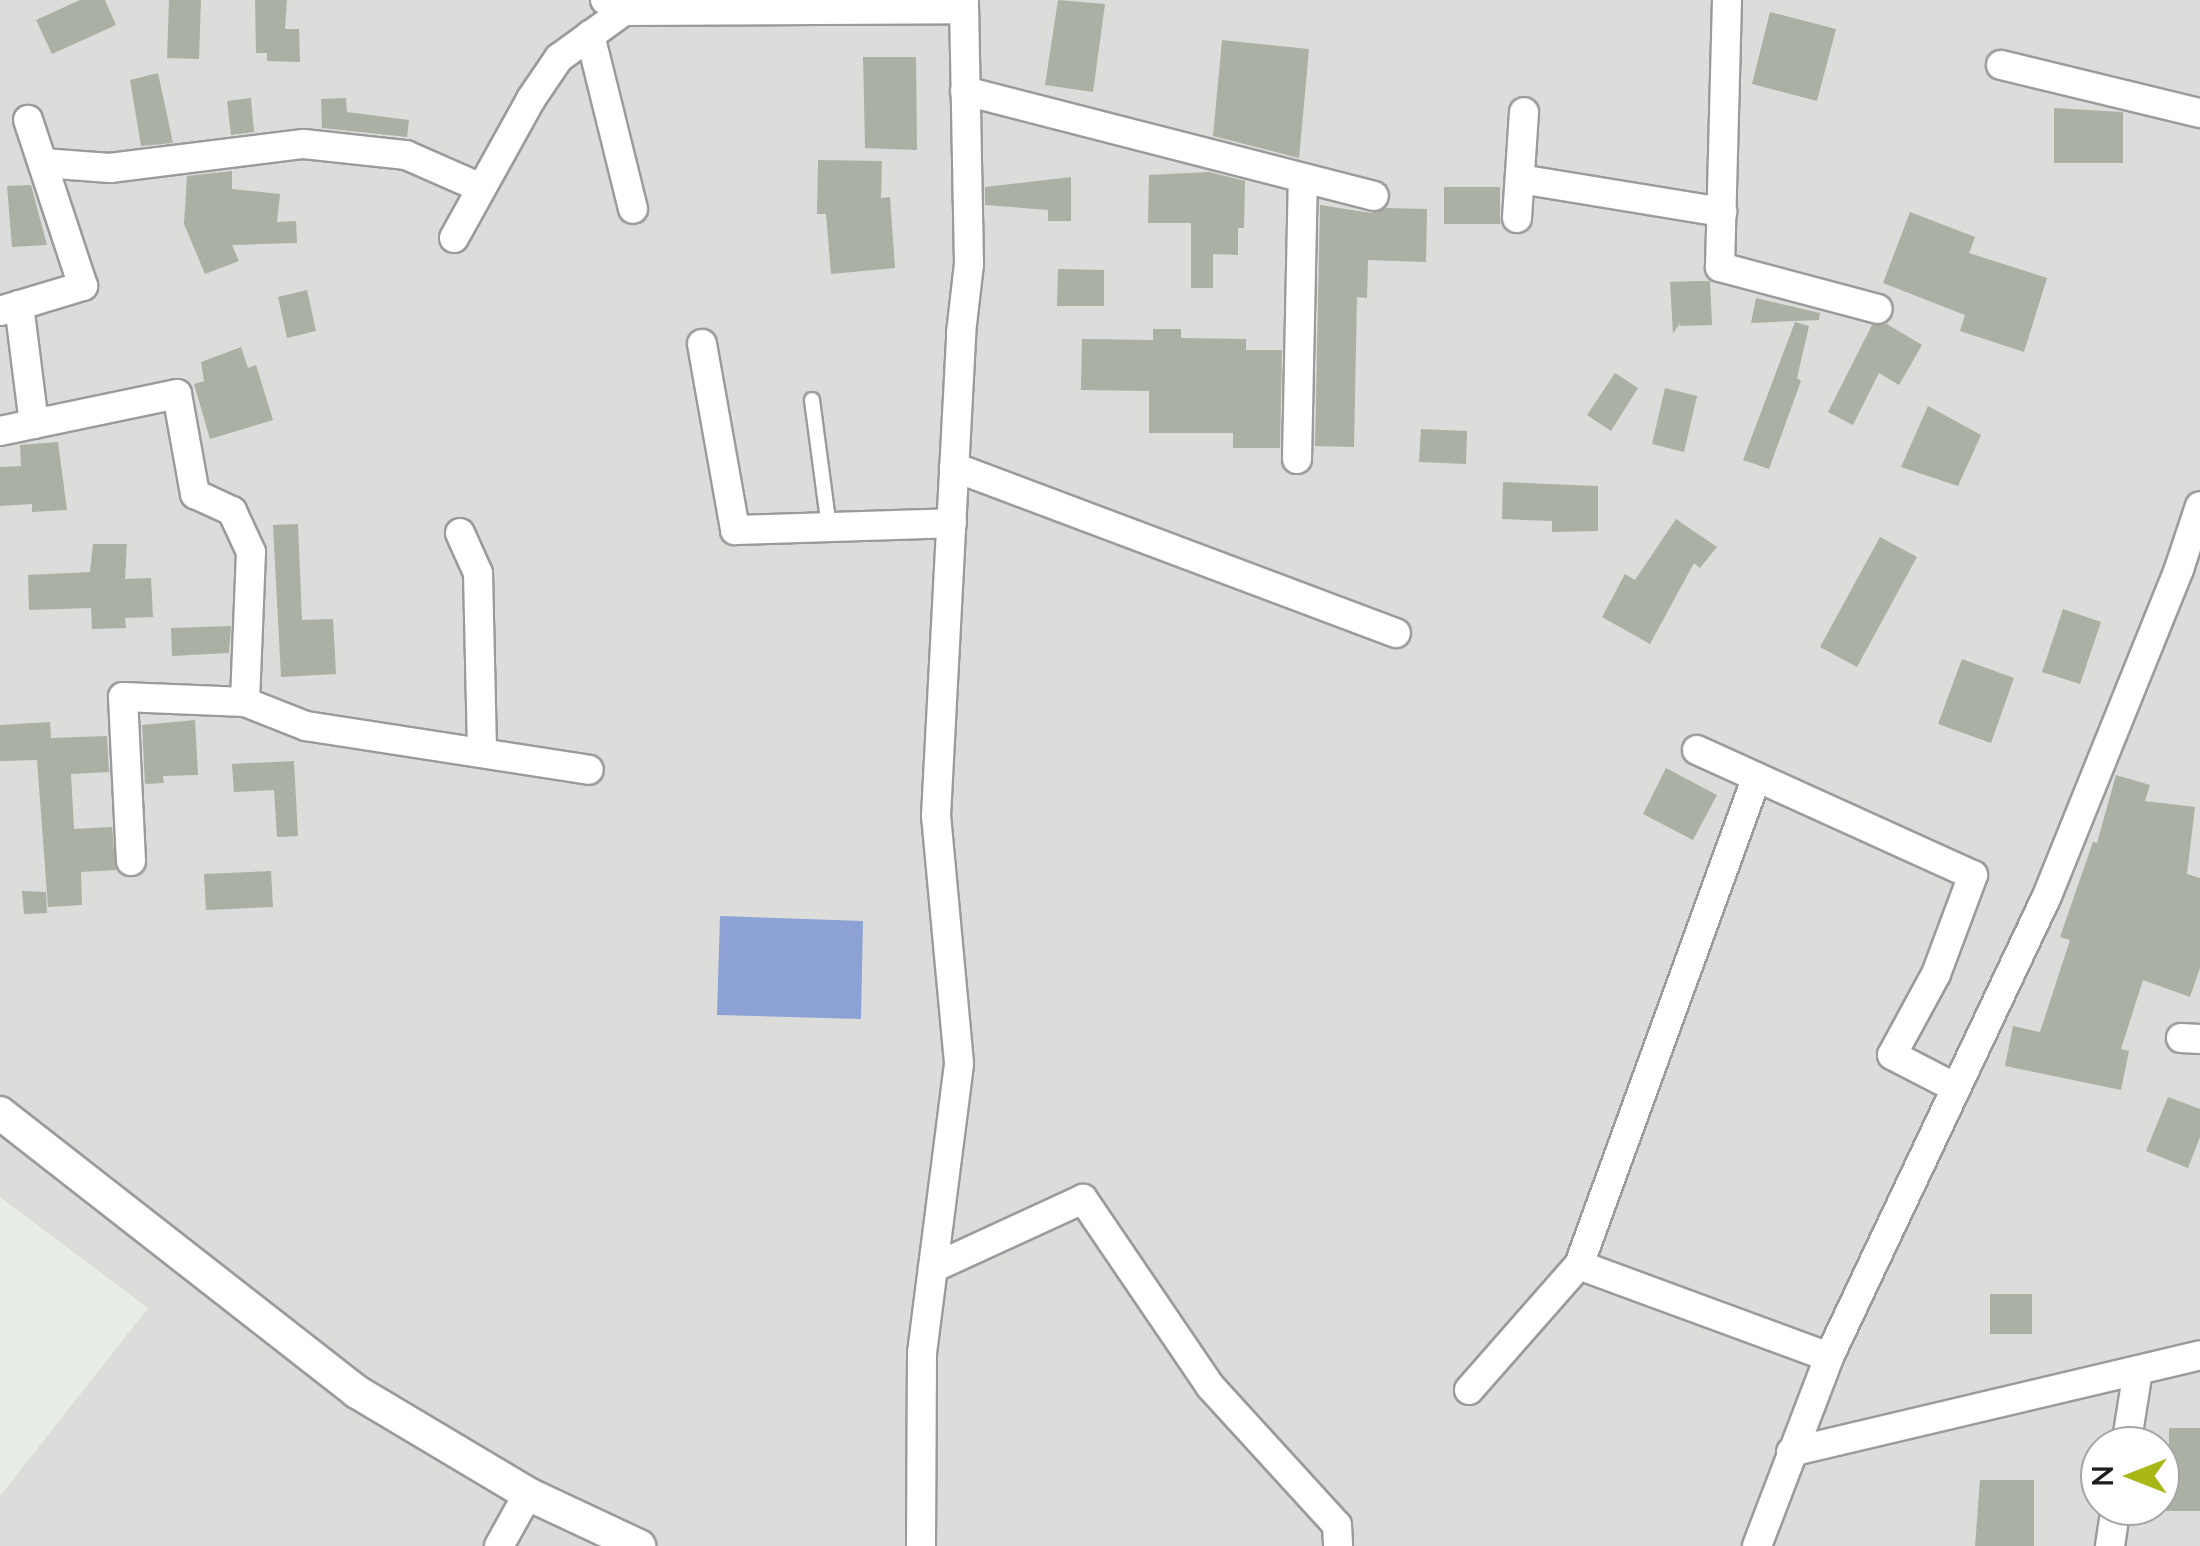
<!DOCTYPE html>
<html>
<head>
<meta charset="utf-8">
<style>
  body { margin:0 }
  #map { position:relative; width:2200px; height:1546px; overflow:hidden; background:#e8eee5; font-family:Lato,sans-serif }
  div>[style] { position:absolute }
  .residential>* { inset:0; background:#dcdcdb }
  .pitch>* { inset:0; background:#8ca2d4 }
  .building>* { inset:0; background:#aab0a4 }
  .roads { filter:drop-shadow(2px 0 #9b9b9b) drop-shadow(-2px 0 #9b9b9b) drop-shadow(0 2px #9b9b9b) drop-shadow(0 -2px #9b9b9b) }
  .service>* { height:14px; margin:-7px; padding:0 7px; transform-origin:7px; border-radius:7px; background:#fff }
  .minor>* { height:28px; margin:-14px; padding:0 14px; transform-origin:14px; border-radius:14px; background:#fff }
  .tertiary>* { height:32px; margin:-16px; padding:0 16px; transform-origin:16px; border-radius:16px; background:#fff }
  span { translate:-50% -50%; white-space:nowrap; text-align:center; line-height:1.15; -webkit-text-stroke:9px #fff; paint-order:stroke }
  .north { position:absolute; left:2080px; top:1426px; width:100px; height:100px; box-sizing:border-box; background:#fff; border:2px solid #a5a5a5; border-radius:50%; rotate:270deg; font-size:28px; font-weight:700; line-height:40px; text-align:center; color:#1e1e1e }
  .north::after { content:''; display:block; margin:auto; width:35px; height:45px; background:#a8b616; clip-path:polygon(50% 0,100% 100%,50% 72%,0 100%) }
</style>
</head>
<body>
<div id="map">
  <div class="residential">
    <i style="clip-path:polygon(evenodd,0 0,2200px 0,2200px 1546px,0 1546px,0 1496px,148px 1308px,0 1197px,0 0,2100px 1446px,2160px 1446px,2160px 1506px,2100px 1506px,2100px 1446px)"></i>
  </div>
  <div class="pitch">
    <i style="clip-path:polygon(720px 916px,863px 921px,861px 1019px,717px 1015px)"></i>
  </div>
  <div class="building">
    <i style="clip-path:polygon(80px 0,105px 0,116px 25px,52px 54px,36px 20px)"></i>
    <i style="clip-path:polygon(169px 0,201px 0,199px 59px,167px 58px)"></i>
    <i style="clip-path:polygon(255px 0,287px 0,285px 29px,299px 29px,300px 62px,267px 61px,267px 53px,256px 53px)"></i>
    <i style="clip-path:polygon(1058px 0,1105px 4px,1093px 92px,1045px 85px)"></i>
    <i style="clip-path:polygon(1770px 12px,1836px 29px,1817px 101px,1752px 84px)"></i>
    <i style="clip-path:polygon(1222px 40px,1309px 49px,1299px 158px,1213px 136px)"></i>
    <i style="clip-path:polygon(863px 57px,916px 57px,917px 150px,865px 148px)"></i>
    <i style="clip-path:polygon(158px 73px,173px 143px,141px 146px,130px 80px)"></i>
    <i style="clip-path:polygon(251px 98px,254px 132px,231px 135px,227px 101px)"></i>
    <i style="clip-path:polygon(346px 98px,347px 112px,409px 120px,407px 137px,322px 128px,321px 99px)"></i>
    <i style="clip-path:polygon(2054px 108px,2123px 112px,2123px 163px,2054px 163px)"></i>
    <i style="clip-path:polygon(818px 160px,882px 161px,881px 198px,890px 197px,895px 268px,831px 274px,826px 214px,817px 214px)"></i>
    <i style="clip-path:polygon(232px 171px,232px 189px,280px 194px,277px 222px,296px 221px,297px 243px,232px 245px,239px 261px,205px 274px,184px 224px,187px 176px)"></i>
    <i style="clip-path:polygon(1209px 172px,1245px 181px,1244px 228px,1238px 228px,1238px 255px,1213px 254px,1213px 288px,1191px 288px,1191px 223px,1148px 223px,1149px 175px)"></i>
    <i style="clip-path:polygon(1071px 177px,1071px 221px,1048px 221px,1048px 210px,985px 205px,985px 187px)"></i>
    <i style="clip-path:polygon(31px 185px,47px 245px,12px 247px,7px 186px)"></i>
    <i style="clip-path:polygon(1444px 187px,1500px 187px,1500px 224px,1444px 224px)"></i>
    <i style="clip-path:polygon(1320px 205px,1371px 213px,1386px 208px,1427px 209px,1426px 262px,1368px 260px,1367px 298px,1357px 297px,1354px 447px,1315px 446px)"></i>
    <i style="clip-path:polygon(1910px 212px,1975px 237px,1969px 253px,2047px 278px,2024px 352px,1960px 331px,1965px 315px,1883px 283px)"></i>
    <i style="clip-path:polygon(1058px 269px,1104px 270px,1104px 306px,1057px 306px)"></i>
    <i style="clip-path:polygon(1696px 281px,1710px 281px,1712px 325px,1679px 326px,1681px 321px,1673px 334px,1670px 282px)"></i>
    <i style="clip-path:polygon(307px 290px,316px 331px,287px 338px,278px 297px)"></i>
    <i style="clip-path:polygon(1756px 298px,1820px 313px,1819px 320px,1751px 323px)"></i>
    <i style="clip-path:polygon(1795px 322px,1809px 326px,1797px 378px,1801px 381px,1769px 469px,1743px 460px)"></i>
    <i style="clip-path:polygon(1887px 324px,1922px 345px,1899px 385px,1879px 373px,1853px 425px,1828px 412px,1872px 325px)"></i>
    <i style="clip-path:polygon(1153px 329px,1181px 329px,1181px 338px,1246px 339px,1246px 350px,1282px 350px,1280px 448px,1233px 448px,1233px 433px,1149px 433px,1149px 391px,1081px 390px,1082px 339px,1153px 340px)"></i>
    <i style="clip-path:polygon(241px 347px,248px 368px,256px 365px,273px 420px,210px 439px,194px 384px,204px 381px,201px 362px)"></i>
    <i style="clip-path:polygon(1615px 373px,1638px 388px,1611px 431px,1587px 415px)"></i>
    <i style="clip-path:polygon(1665px 388px,1697px 396px,1684px 452px,1652px 444px)"></i>
    <i style="clip-path:polygon(1928px 406px,1981px 435px,1958px 486px,1901px 467px)"></i>
    <i style="clip-path:polygon(1421px 429px,1467px 431px,1466px 464px,1419px 462px)"></i>
    <i style="clip-path:polygon(58px 442px,67px 510px,32px 512px,32px 504px,0 506px,0 467px,21px 466px,20px 445px)"></i>
    <i style="clip-path:polygon(1503px 482px,1598px 486px,1598px 531px,1552px 532px,1552px 521px,1502px 519px)"></i>
    <i style="clip-path:polygon(1676px 519px,1717px 547px,1700px 568px,1694px 563px,1650px 644px,1602px 617px,1625px 574px,1635px 580px)"></i>
    <i style="clip-path:polygon(298px 524px,302px 620px,333px 619px,336px 674px,281px 677px,273px 525px)"></i>
    <i style="clip-path:polygon(1880px 537px,1917px 557px,1857px 667px,1820px 647px)"></i>
    <i style="clip-path:polygon(93px 544px,127px 544px,125px 579px,151px 578px,153px 617px,125px 618px,126px 628px,92px 629px,91px 608px,29px 610px,28px 575px,90px 572px)"></i>
    <i style="clip-path:polygon(2063px 609px,2101px 622px,2080px 684px,2042px 672px)"></i>
    <i style="clip-path:polygon(231px 626px,229px 653px,172px 656px,171px 628px)"></i>
    <i style="clip-path:polygon(1962px 659px,2014px 678px,1991px 743px,1938px 724px)"></i>
    <i style="clip-path:polygon(195px 720px,198px 775px,163px 776px,164px 783px,145px 784px,142px 725px)"></i>
    <i style="clip-path:polygon(50px 722px,51px 738px,107px 736px,109px 772px,71px 774px,74px 829px,112px 827px,116px 870px,81px 872px,82px 905px,48px 907px,37px 760px,0 761px,0 725px)"></i>
    <i style="clip-path:polygon(294px 761px,298px 836px,277px 837px,274px 790px,234px 792px,232px 764px)"></i>
    <i style="clip-path:polygon(1666px 768px,1717px 795px,1693px 840px,1643px 814px)"></i>
    <i style="clip-path:polygon(2116px 775px,2150px 785px,2145px 801px,2195px 807px,2187px 874px,2200px 878px,2200px 968px,2190px 997px,2143px 980px,2121px 1049px,2129px 1051px,2121px 1090px,2005px 1066px,2013px 1026px,2040px 1032px,2070px 940px,2060px 937px,2093px 842px,2097px 843px)"></i>
    <i style="clip-path:polygon(271px 871px,273px 907px,206px 910px,204px 874px)"></i>
    <i style="clip-path:polygon(22px 891px,46px 892px,47px 913px,24px 914px)"></i>
    <i style="clip-path:polygon(2168px 1097px,2200px 1109px,2200px 1137px,2188px 1168px,2146px 1151px)"></i>
    <i style="clip-path:polygon(1990px 1294px,2032px 1294px,2032px 1334px,1990px 1334px)"></i>
    <i style="clip-path:polygon(2169px 1428px,2200px 1428px,2200px 1511px,2160px 1511px,2160px 1475px,2169px 1475px)"></i>
    <i style="clip-path:polygon(1980px 1480px,2034px 1480px,2034px 1546px,1975px 1546px)"></i>
  </div>
  <div class="roads">
    <div class="service">
      <i style="left:812px;top:400px;width:128px;rotate:82.4deg"></i>
    </div>
    <div class="minor">
      <i style="left:605px;top:0;width:22px;rotate:30deg"></i>
      <i style="left:624px;top:11px;width:339px;rotate:-0.3deg"></i>
      <i style="left:1727px;top:0;width:267px;rotate:91.5deg"></i>
      <i style="left:1720px;top:267px;width:163px;rotate:14.9deg"></i>
      <i style="left:590px;top:35px;width:179px;rotate:76.1deg"></i>
      <i style="left:2001px;top:65px;width:205px;rotate:13.6deg"></i>
      <i style="left:965px;top:91px;width:422px;rotate:14.4deg"></i>
      <i style="left:43px;top:163px;width:67px;rotate:4.3deg"></i>
      <i style="left:110px;top:168px;width:195px;rotate:-7.1deg"></i>
      <i style="left:304px;top:144px;width:103px;rotate:6.2deg"></i>
      <i style="left:406px;top:155px;width:82px;rotate:23.7deg"></i>
      <i style="left:1520px;top:179px;width:205px;rotate:9.3deg"></i>
      <i style="left:1517px;top:218px;width:106px;rotate:-86.2deg"></i>
      <i style="left:454px;top:238px;width:159px;rotate:-61deg"></i>
      <i style="left:531px;top:99px;width:50px;rotate:-55.7deg"></i>
      <i style="left:559px;top:58px;width:80px;rotate:-35.9deg"></i>
      <i style="left:19px;top:305px;width:120px;rotate:82.8deg"></i>
      <i style="left:0;top:311px;width:87px;rotate:-16.8deg"></i>
      <i style="left:83px;top:286px;width:175px;rotate:-108.3deg"></i>
      <i style="left:702px;top:344px;width:189px;rotate:79.9deg"></i>
      <i style="left:735px;top:530px;width:217px;rotate:-1.8deg"></i>
      <i style="left:0;top:431px;width:181px;rotate:-11.8deg"></i>
      <i style="left:177px;top:394px;width:102px;rotate:79.8deg"></i>
      <i style="left:195px;top:494px;width:41px;rotate:24.7deg"></i>
      <i style="left:232px;top:511px;width:45px;rotate:65.1deg"></i>
      <i style="left:251px;top:552px;width:150px;rotate:92.3deg"></i>
      <i style="left:1297px;top:459px;width:281px;rotate:-88.8deg"></i>
      <i style="left:954px;top:467px;width:472px;rotate:20.6deg"></i>
      <i style="left:460px;top:533px;width:44px;rotate:65.8deg"></i>
      <i style="left:478px;top:573px;width:180px;rotate:88.7deg"></i>
      <i style="left:1697px;top:750px;width:303px;rotate:24.4deg"></i>
      <i style="left:1973px;top:875px;width:106px;rotate:110.5deg"></i>
      <i style="left:1936px;top:974px;width:92px;rotate:118.5deg"></i>
      <i style="left:1892px;top:1055px;width:72px;rotate:27.3deg"></i>
      <i style="left:131px;top:861px;width:164px;rotate:-92.8deg"></i>
      <i style="left:123px;top:697px;width:122px;rotate:2.3deg"></i>
      <i style="left:245px;top:702px;width:66px;rotate:21.5deg"></i>
      <i style="left:306px;top:726px;width:286px;rotate:8.8deg"></i>
      <i style="left:2181px;top:1038px;width:19px;rotate:3deg"></i>
      <i style="left:1579px;top:1265px;width:266px;rotate:20.2deg"></i>
      <i style="left:933px;top:1268px;width:165px;rotate:-24.7deg"></i>
      <i style="left:1083px;top:1199px;width:226px;rotate:55.8deg"></i>
      <i style="left:1210px;top:1386px;width:188px;rotate:47.6deg"></i>
      <i style="left:1337px;top:1525px;width:21px;rotate:87deg"></i>
      <i style="left:1469px;top:1390px;width:167px;rotate:-48.7deg"></i>
      <i style="left:1579px;top:1265px;width:517px;rotate:-69.99deg"></i>
      <i style="left:2126px;top:1446px;width:77px;rotate:-81deg"></i>
      <i style="left:1791px;top:1452px;width:420px;rotate:-13.3deg"></i>
      <i style="left:499px;top:1546px;width:60px;rotate:-60.9deg"></i>
      <i style="left:921px;top:1546px;width:193px;rotate:-89.7deg"></i>
      <i style="left:922px;top:1353px;width:292px;rotate:-82.7deg"></i>
      <i style="left:959px;top:1063px;width:248px;rotate:-95.3deg"></i>
      <i style="left:936px;top:816px;width:484px;rotate:-87deg"></i>
      <i style="left:961px;top:333px;width:69px;rotate:-83.4deg"></i>
      <i style="left:969px;top:264px;width:264px;rotate:-91.1deg"></i>
      <i style="left:1757px;top:1546px;width:202px;rotate:-69.1deg"></i>
      <i style="left:1829px;top:1357px;width:510px;rotate:-64.69deg"></i>
      <i style="left:2047px;top:896px;width:353px;rotate:-68deg"></i>
      <i style="left:2179px;top:569px;width:66px;rotate:-71.6deg"></i>
      <i style="left:2110px;top:1546px;width:40px;rotate:-81.5deg"></i>
    </div>
    <div class="tertiary">
      <i style="left:0;top:1113px;width:453px;rotate:38deg"></i>
      <i style="left:357px;top:1392px;width:199px;rotate:30.8deg"></i>
      <i style="left:528px;top:1494px;width:123px;rotate:25.1deg"></i>
    </div>
  </div>
  <div class="north">N</div>
</div>
</body>
</html>
